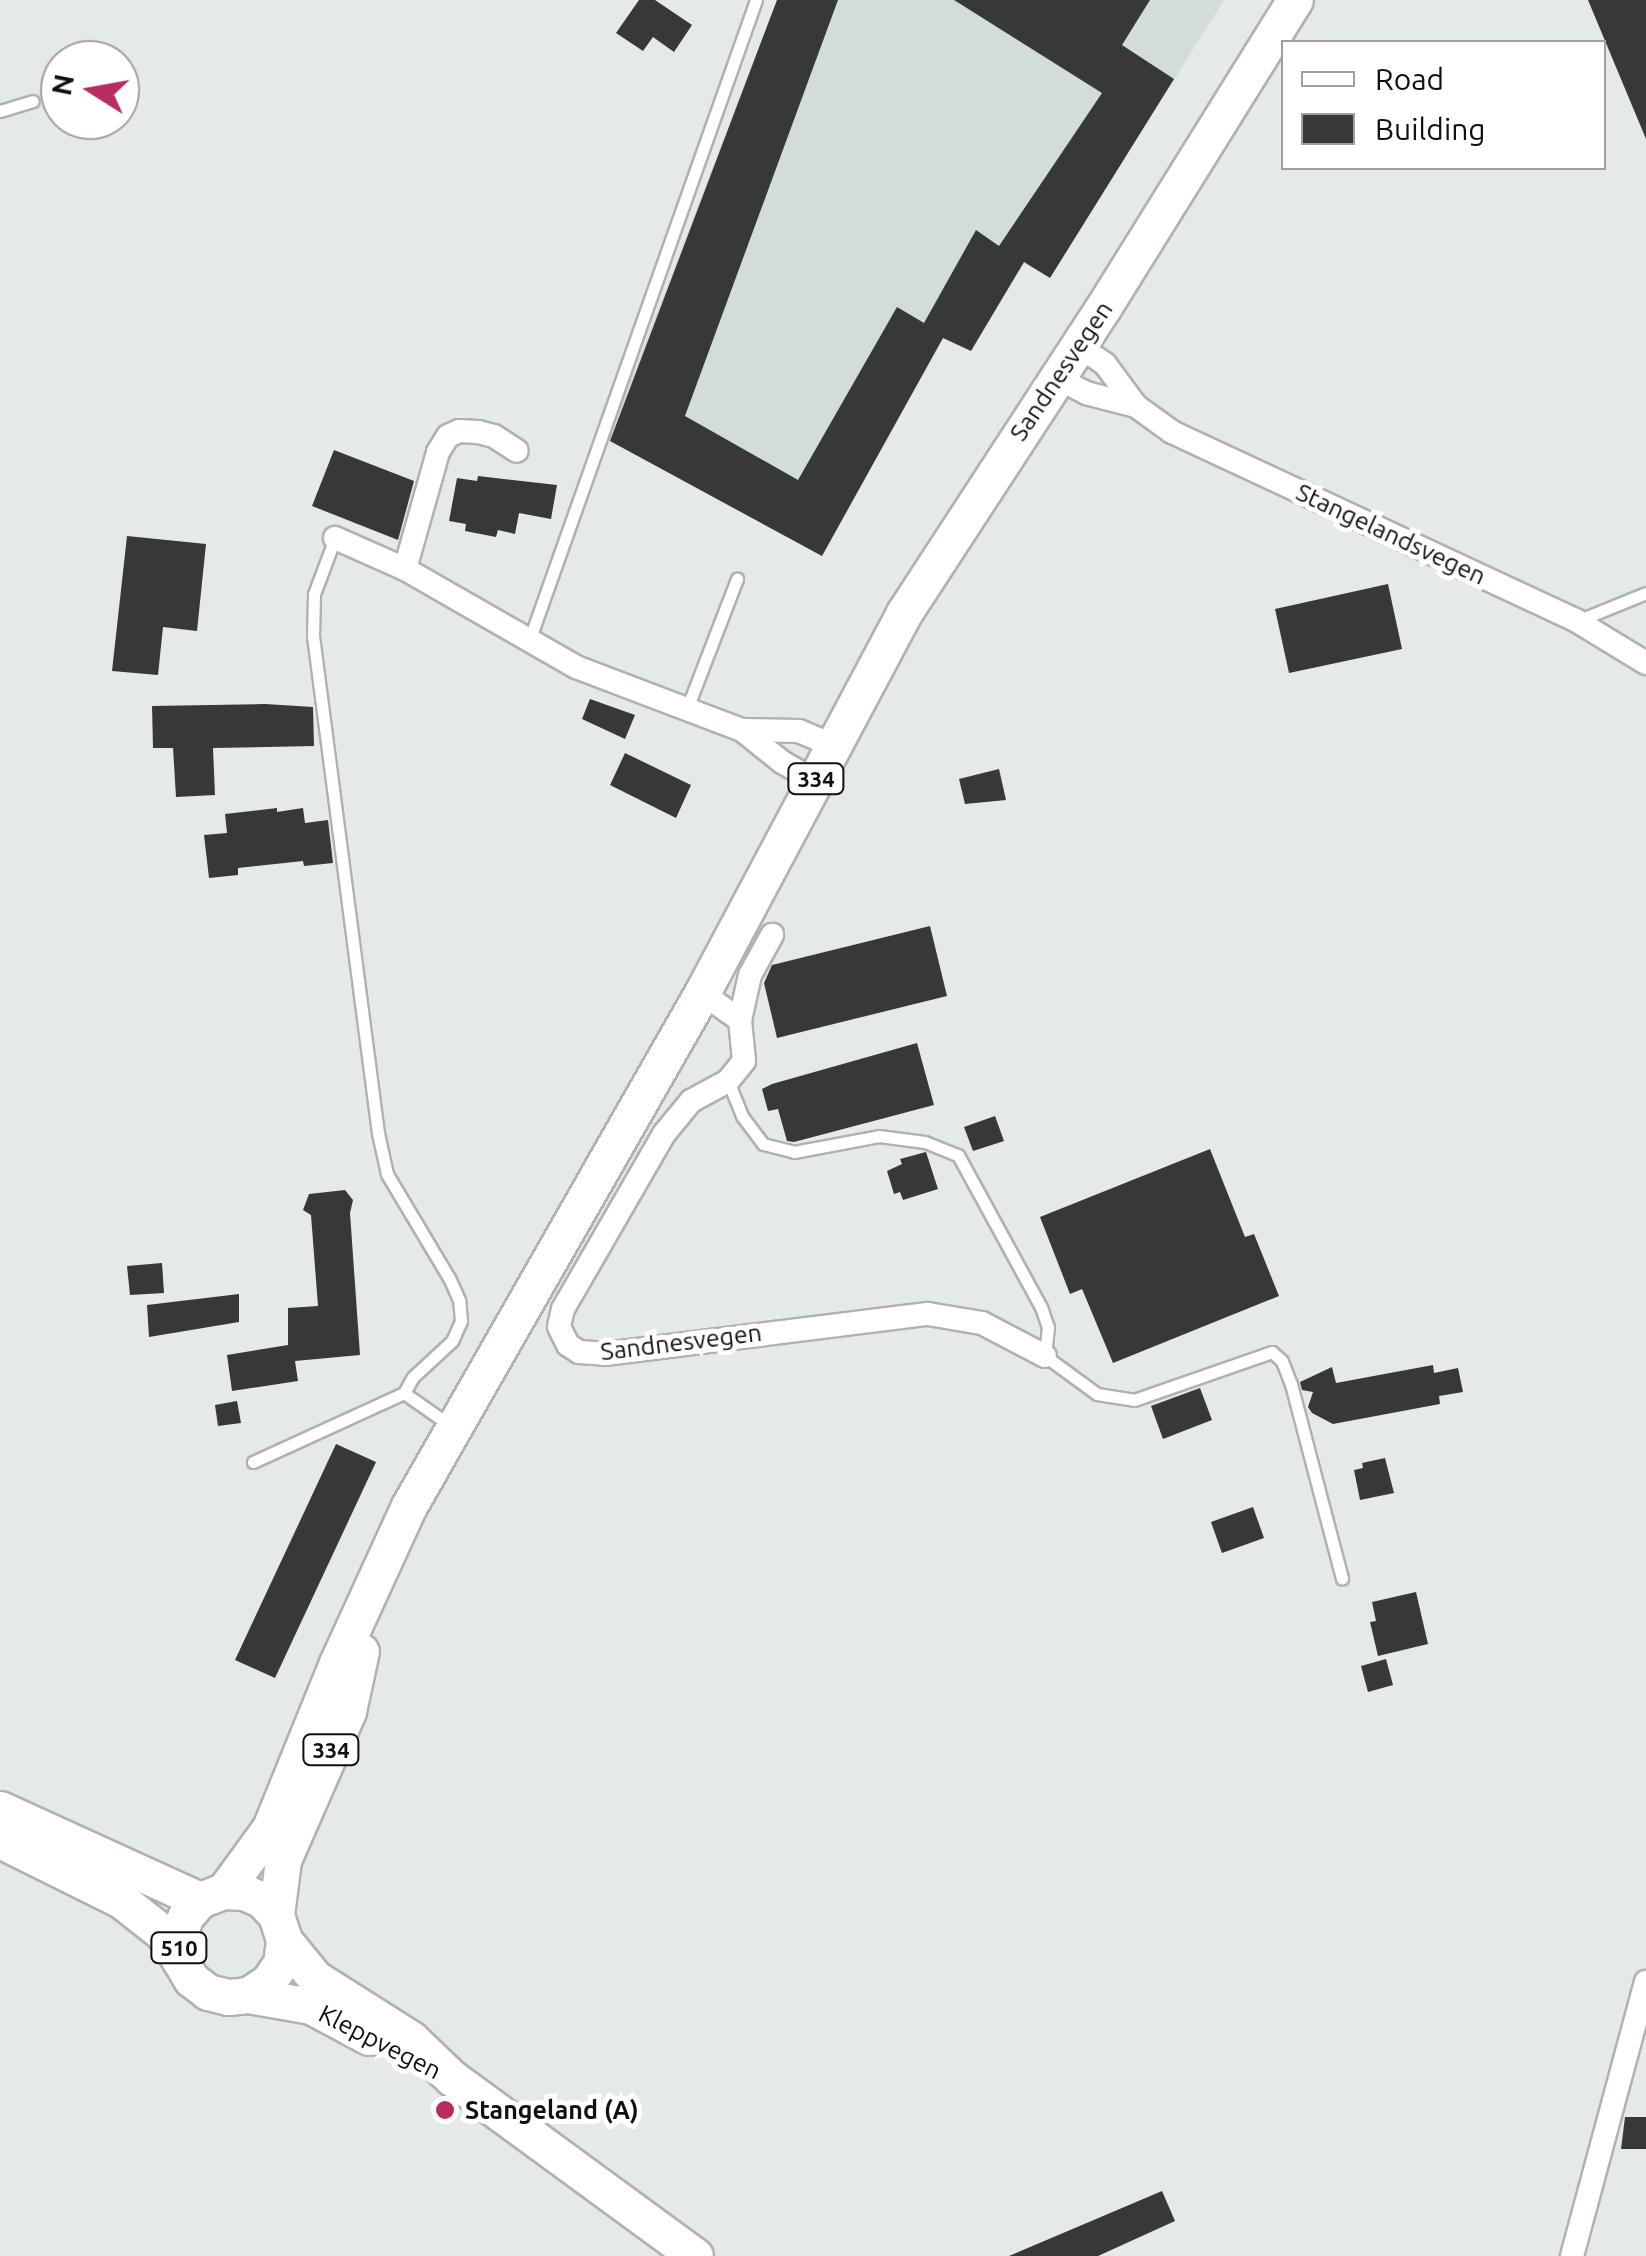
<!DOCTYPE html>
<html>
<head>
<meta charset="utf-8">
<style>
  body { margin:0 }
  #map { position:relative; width:1646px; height:2256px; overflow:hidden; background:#e5e9e7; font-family:Ubuntu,sans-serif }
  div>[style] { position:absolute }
  .built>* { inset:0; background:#d2ddd8 }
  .building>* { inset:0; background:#363937 }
  .roads { filter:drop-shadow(2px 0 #afb2b1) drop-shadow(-2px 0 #afb2b1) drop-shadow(0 2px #afb2b1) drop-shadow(0 -2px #afb2b1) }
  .service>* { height:11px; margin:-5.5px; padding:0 5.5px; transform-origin:5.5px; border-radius:5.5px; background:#fff }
  .minor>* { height:22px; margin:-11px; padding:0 11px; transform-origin:11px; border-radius:11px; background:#fff }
  .primary>* { height:35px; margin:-17.5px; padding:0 17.5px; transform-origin:17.5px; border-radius:17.5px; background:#fff }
  .dots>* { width:28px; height:28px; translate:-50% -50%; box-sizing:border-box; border:5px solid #fff; border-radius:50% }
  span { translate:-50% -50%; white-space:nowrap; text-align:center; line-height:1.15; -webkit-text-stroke:10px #fff; paint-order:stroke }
  .shield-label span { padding:2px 8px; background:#fff; border:2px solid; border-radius:8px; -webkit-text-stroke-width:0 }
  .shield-label { font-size:22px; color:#0f1110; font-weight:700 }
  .street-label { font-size:25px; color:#0f1110 }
  .poi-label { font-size:25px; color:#0f1110; font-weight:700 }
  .left { translate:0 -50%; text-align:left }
  .legend { position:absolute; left:1281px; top:40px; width:325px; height:130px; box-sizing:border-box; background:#fff; border:2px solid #9fa09f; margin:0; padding:12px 18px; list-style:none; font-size:30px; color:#0f1110 }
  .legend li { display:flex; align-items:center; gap:20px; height:50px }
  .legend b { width:50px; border:2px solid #9fa09f }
  .north { position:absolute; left:40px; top:40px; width:100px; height:100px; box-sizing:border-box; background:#fff; border:2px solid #9fa09f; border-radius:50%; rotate:281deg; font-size:28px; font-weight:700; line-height:40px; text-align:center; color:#0f1110 }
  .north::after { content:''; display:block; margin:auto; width:35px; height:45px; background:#b92c5f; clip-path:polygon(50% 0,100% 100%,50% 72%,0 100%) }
</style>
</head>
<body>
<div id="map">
  <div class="built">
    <i style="clip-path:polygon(777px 0,1224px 0,1050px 278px,1024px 263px,971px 351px,943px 338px,822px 556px,608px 440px)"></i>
  </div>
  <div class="building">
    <i style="clip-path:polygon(639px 0,655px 0,692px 25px,674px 52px,653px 37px,643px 51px,616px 33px)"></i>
    <i style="clip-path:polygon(777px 0,838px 0,685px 416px,798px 480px,897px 307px,924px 323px,976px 230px,999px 246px,1102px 93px,954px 0,1150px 0,1122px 45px,1174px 79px,1050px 278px,1024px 262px,971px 351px,943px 338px,822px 556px,610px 441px)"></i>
    <i style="clip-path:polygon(1588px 0,1646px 0,1646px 139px)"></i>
    <i style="clip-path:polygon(334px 450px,414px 481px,398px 540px,312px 506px)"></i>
    <i style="clip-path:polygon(478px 476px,557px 485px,551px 519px,519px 513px,515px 534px,498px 530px,496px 537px,465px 531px,466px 524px,449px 521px,457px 478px,477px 481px)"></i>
    <i style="clip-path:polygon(127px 536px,206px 544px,197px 631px,163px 627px,158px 675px,112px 671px)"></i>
    <i style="clip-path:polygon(1388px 584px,1402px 649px,1289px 673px,1275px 609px)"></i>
    <i style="clip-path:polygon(590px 699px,635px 715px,625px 739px,582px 719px)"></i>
    <i style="clip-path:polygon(265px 704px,313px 707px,314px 746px,213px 748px,215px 795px,176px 797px,173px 748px,153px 748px,152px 706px)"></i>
    <i style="clip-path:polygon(625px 753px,691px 785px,676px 818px,610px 785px)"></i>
    <i style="clip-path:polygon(999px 769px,1006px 800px,965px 804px,959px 779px)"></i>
    <i style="clip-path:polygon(277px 808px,277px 812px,303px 808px,305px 823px,328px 820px,333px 863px,304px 866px,303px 861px,238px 868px,238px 875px,209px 878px,204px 835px,227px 833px,225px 814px)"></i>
    <i style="clip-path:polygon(930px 926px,947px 996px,777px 1038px,764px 983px,772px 965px)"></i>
    <i style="clip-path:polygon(917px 1043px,934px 1105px,794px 1142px,787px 1141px,778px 1109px,768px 1111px,762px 1089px,772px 1084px)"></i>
    <i style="clip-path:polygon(995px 1116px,1004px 1141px,973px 1151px,964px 1127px)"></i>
    <i style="clip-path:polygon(1210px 1149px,1245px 1237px,1254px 1234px,1279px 1296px,1113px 1363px,1082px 1289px,1070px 1294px,1040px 1217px)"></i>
    <i style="clip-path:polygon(926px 1152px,938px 1189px,903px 1200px,900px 1192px,894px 1194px,887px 1171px,902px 1164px,900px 1159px)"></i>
    <i style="clip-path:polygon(345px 1190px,353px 1200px,350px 1213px,360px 1355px,295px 1361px,298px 1381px,232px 1391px,227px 1355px,288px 1345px,288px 1308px,318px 1306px,311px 1215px,303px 1210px,309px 1194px)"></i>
    <i style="clip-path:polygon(162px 1263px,164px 1293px,130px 1295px,127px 1266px)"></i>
    <i style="clip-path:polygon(239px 1294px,239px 1322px,149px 1337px,147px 1305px)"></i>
    <i style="clip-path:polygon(1433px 1365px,1434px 1373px,1458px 1368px,1463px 1392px,1439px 1396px,1440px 1404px,1333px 1424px,1312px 1413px,1308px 1407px,1313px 1392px,1302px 1390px,1300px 1382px,1332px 1367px,1336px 1383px)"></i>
    <i style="clip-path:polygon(1200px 1388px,1212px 1420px,1163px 1439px,1151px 1406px)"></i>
    <i style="clip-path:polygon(237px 1401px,241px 1423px,218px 1426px,215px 1405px)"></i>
    <i style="clip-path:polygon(336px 1444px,376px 1462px,275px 1678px,235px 1660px)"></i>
    <i style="clip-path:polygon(1385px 1458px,1394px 1493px,1360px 1500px,1354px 1470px,1363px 1468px,1362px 1463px)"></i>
    <i style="clip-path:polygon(1253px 1507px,1264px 1538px,1222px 1553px,1211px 1522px)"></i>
    <i style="clip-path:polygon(1416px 1592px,1428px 1644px,1378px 1656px,1370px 1622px,1376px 1621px,1372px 1602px)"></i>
    <i style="clip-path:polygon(1386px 1659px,1393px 1685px,1368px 1692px,1361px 1666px)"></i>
    <i style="clip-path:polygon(1625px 2117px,1646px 2117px,1646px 2149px,1621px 2149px)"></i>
    <i style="clip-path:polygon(1162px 2191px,1175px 2221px,1098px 2256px,1009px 2256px)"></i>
  </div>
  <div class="roads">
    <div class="service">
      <i style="left:0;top:111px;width:34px;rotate:-17deg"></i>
      <i style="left:1577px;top:621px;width:74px;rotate:-22.1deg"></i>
      <i style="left:529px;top:641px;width:680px;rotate:-70.5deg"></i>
      <i style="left:686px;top:711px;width:142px;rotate:-68.9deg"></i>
      <i style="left:728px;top:1081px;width:38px;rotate:68deg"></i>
      <i style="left:742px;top:1116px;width:35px;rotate:53deg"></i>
      <i style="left:763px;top:1144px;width:32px;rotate:14deg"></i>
      <i style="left:794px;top:1152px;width:86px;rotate:-10.7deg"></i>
      <i style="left:879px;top:1136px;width:46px;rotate:7.4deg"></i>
      <i style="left:925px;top:1142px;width:35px;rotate:22deg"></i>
      <i style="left:958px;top:1155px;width:173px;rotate:61.4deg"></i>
      <i style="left:1041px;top:1307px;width:21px;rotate:71deg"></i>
      <i style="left:1048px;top:1327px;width:29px;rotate:96deg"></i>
      <i style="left:1045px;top:1356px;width:64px;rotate:36.2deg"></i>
      <i style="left:1097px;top:1394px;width:37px;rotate:9deg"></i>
      <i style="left:1134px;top:1400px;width:146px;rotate:-19.2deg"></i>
      <i style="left:1272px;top:1352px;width:13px;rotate:42deg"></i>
      <i style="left:1282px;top:1361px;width:25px;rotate:69deg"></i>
      <i style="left:1291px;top:1384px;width:201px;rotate:75.3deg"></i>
      <i style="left:404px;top:1393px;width:57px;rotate:35.1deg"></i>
      <i style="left:253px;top:1462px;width:166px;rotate:-24.6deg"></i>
      <i style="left:404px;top:1393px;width:18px;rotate:-61deg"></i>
      <i style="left:413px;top:1377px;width:53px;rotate:-42.7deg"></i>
      <i style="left:452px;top:1341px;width:22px;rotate:-66deg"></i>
      <i style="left:461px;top:1321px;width:21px;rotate:-95deg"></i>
      <i style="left:459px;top:1300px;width:24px;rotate:-114deg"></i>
      <i style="left:449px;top:1278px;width:121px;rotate:-120.8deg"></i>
      <i style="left:387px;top:1174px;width:42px;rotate:-102.4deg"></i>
      <i style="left:378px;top:1133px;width:501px;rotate:-97.45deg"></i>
      <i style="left:313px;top:636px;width:42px;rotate:-88.6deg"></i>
      <i style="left:314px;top:594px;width:60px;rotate:-69.4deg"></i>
    </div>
    <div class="minor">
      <i style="left:1079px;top:346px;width:32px;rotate:35deg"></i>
      <i style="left:1105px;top:364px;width:52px;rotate:53.6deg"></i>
      <i style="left:1136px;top:406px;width:44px;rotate:35.8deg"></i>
      <i style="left:1172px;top:432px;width:447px;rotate:25deg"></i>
      <i style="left:1577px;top:621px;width:81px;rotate:31.3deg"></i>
      <i style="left:1057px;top:378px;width:33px;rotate:27deg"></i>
      <i style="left:1086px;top:393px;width:52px;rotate:14.6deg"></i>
      <i style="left:335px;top:538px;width:77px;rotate:23.9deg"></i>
      <i style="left:405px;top:569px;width:197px;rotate:29.8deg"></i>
      <i style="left:576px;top:667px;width:178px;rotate:20.8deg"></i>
      <i style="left:742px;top:730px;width:57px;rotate:1deg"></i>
      <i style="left:799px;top:731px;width:38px;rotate:23deg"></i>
      <i style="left:405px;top:569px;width:122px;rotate:-74.2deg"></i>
      <i style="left:438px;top:452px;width:19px;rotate:-58deg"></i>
      <i style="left:448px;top:436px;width:12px;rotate:-24deg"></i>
      <i style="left:459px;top:431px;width:19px;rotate:3deg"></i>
      <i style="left:478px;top:432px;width:16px;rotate:14deg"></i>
      <i style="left:494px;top:436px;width:27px;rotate:33deg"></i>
      <i style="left:742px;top:730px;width:51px;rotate:38.7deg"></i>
      <i style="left:782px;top:762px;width:38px;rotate:30deg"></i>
      <i style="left:702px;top:993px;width:47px;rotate:35.4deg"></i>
      <i style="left:740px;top:1020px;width:41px;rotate:84.4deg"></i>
      <i style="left:744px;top:1061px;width:26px;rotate:129deg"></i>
      <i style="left:728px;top:1081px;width:42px;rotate:151.6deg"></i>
      <i style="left:691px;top:1101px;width:43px;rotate:129.3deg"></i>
      <i style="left:664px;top:1134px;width:202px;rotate:120deg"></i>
      <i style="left:563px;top:1309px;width:18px;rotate:103deg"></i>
      <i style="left:559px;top:1327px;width:20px;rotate:63deg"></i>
      <i style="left:568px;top:1345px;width:13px;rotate:32deg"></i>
      <i style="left:579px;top:1352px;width:26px;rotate:4deg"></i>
      <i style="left:605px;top:1354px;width:325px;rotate:-7.1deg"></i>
      <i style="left:928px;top:1314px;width:55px;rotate:9.5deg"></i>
      <i style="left:982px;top:1323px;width:71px;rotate:27.6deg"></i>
      <i style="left:740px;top:1020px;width:46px;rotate:-77.5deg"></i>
      <i style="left:750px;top:975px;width:46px;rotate:-61.2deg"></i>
      <i style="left:1572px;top:2256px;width:284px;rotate:-74.9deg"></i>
    </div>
    <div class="primary">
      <i style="left:0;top:1809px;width:220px;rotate:24.5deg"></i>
      <i style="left:0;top:1840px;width:135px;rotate:26.4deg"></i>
      <i style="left:121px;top:1900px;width:55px;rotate:38.3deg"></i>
      <i style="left:164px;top:1934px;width:33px;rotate:59deg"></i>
      <i style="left:224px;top:1891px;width:78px;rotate:-53.9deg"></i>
      <i style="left:270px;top:1828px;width:178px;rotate:-67.9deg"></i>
      <i style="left:337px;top:1663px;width:173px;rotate:-65.4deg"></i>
      <i style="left:409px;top:1506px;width:591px;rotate:-60.27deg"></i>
      <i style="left:702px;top:993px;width:430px;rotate:-62deg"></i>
      <i style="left:904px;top:613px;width:364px;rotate:-56.9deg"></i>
      <i style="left:1103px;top:308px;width:363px;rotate:-58.1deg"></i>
      <i style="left:276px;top:1915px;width:55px;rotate:-82.7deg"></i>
      <i style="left:283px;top:1860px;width:163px;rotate:-66.4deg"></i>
      <i style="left:348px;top:1711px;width:61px;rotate:-77.8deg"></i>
      <i style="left:284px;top:1940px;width:23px;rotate:97deg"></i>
      <i style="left:281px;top:1963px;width:23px;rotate:124deg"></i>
      <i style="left:268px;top:1982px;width:24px;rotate:147deg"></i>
      <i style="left:248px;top:1995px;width:20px;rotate:174deg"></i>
      <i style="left:228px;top:1997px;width:21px;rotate:-166deg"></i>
      <i style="left:208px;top:1992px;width:21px;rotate:-143deg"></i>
      <i style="left:191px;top:1979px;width:20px;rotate:-120deg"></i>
      <i style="left:181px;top:1962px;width:23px;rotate:-97deg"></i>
      <i style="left:178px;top:1939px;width:23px;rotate:-72deg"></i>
      <i style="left:185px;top:1917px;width:23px;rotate:-49deg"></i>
      <i style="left:200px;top:1900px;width:26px;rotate:-21deg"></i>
      <i style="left:224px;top:1891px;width:20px;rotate:3deg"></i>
      <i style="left:244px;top:1892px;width:20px;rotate:24deg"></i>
      <i style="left:262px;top:1900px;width:21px;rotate:47deg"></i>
      <i style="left:276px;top:1915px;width:26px;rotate:72deg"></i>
      <i style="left:284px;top:1940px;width:49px;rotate:50.8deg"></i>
      <i style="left:315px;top:1978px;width:114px;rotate:32.4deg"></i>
      <i style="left:411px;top:2039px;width:57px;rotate:43.6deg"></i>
      <i style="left:452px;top:2078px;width:301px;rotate:36.2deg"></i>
      <i style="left:248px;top:1995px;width:64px;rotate:9.9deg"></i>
      <i style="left:311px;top:2006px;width:66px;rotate:28.1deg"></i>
    </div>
  </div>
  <div class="dots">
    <i style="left:445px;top:2110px;background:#b92c5f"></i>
  </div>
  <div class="shield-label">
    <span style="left:816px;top:779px">334</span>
    <span style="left:331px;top:1750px">334</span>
    <span style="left:179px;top:1948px">510</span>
  </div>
  <div class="street-label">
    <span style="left:1061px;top:371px;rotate:-56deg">Sandnesvegen</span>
    <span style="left:1391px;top:534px;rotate:25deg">Stangelandsvegen</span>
    <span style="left:681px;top:1342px;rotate:-7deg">Sandnesvegen</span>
    <span style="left:380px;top:2042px;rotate:27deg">Kleppvegen</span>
  </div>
  <div class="poi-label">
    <span class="left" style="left:465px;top:2110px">Stangeland (A)</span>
  </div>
  <ul class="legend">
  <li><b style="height:12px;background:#fff"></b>Road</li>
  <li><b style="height:28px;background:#363937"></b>Building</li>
  </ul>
  <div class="north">N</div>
</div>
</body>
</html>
